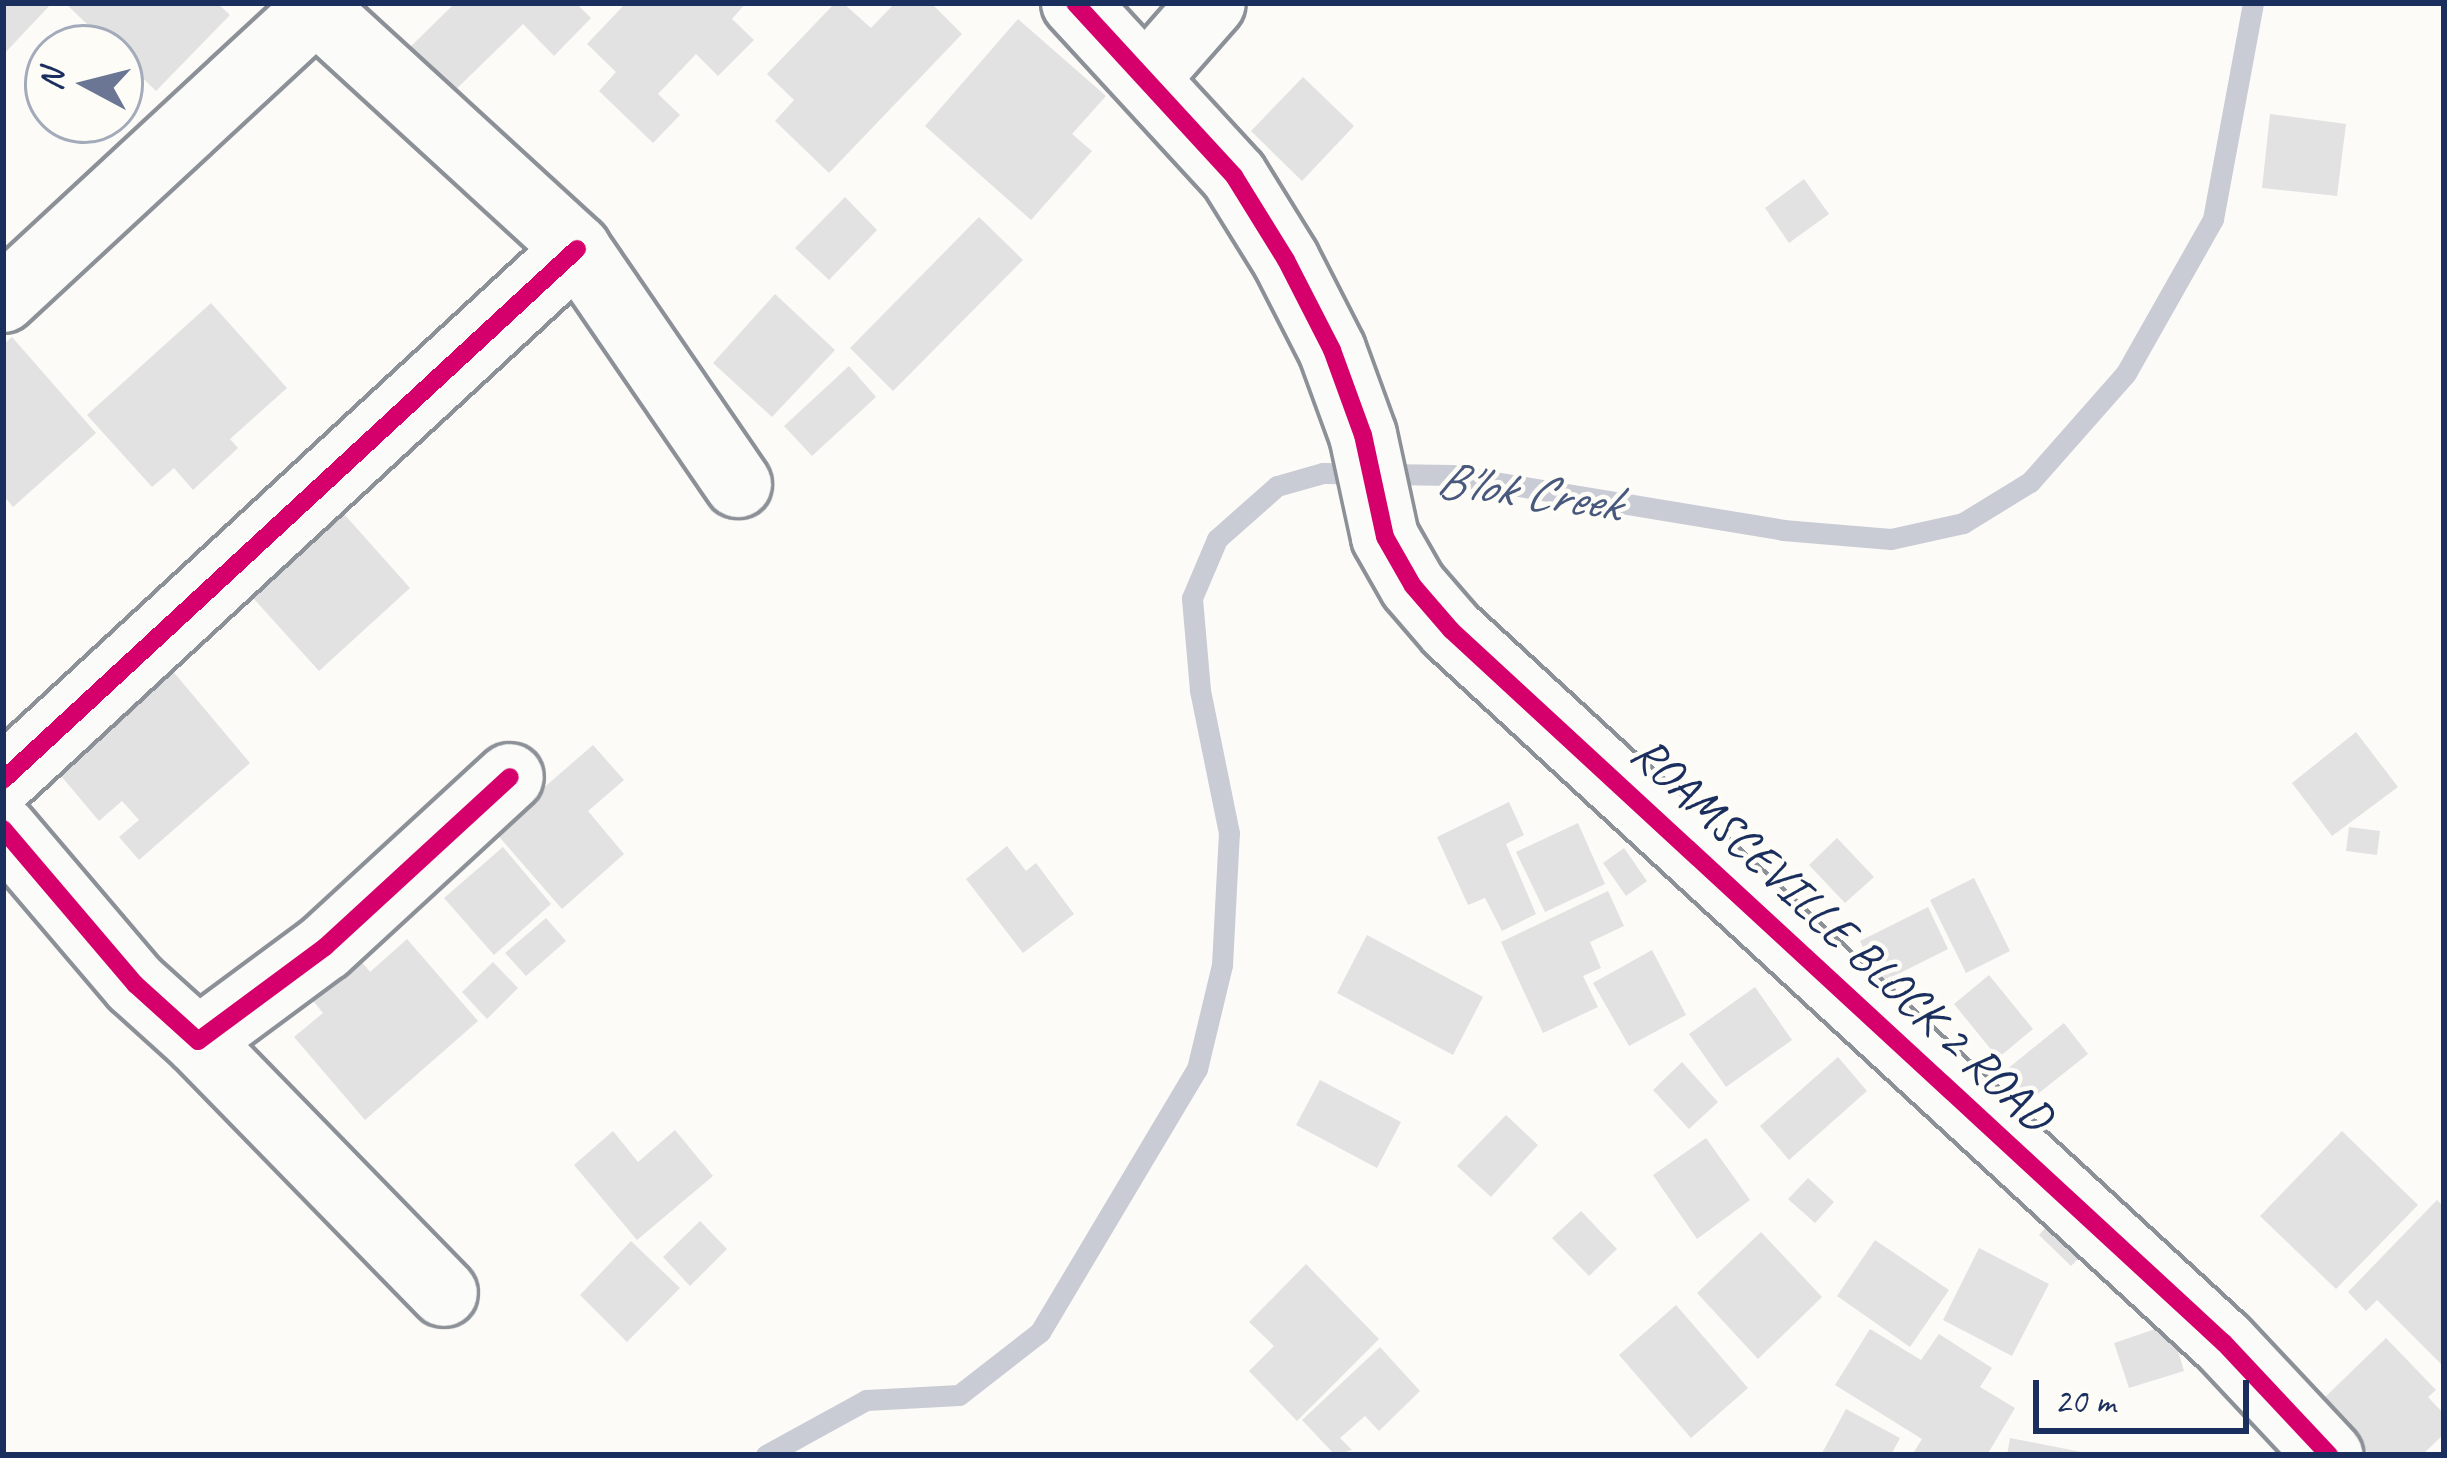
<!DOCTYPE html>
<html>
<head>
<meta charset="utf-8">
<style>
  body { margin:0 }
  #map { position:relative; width:2447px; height:1458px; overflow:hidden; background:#fcfbf8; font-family:Caveat,sans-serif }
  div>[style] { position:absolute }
  .stream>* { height:21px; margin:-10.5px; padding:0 10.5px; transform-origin:10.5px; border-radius:10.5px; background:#c9ccd4 }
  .building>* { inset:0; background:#e2e2e2 }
  .roads { filter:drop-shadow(3px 0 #8c9097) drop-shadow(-3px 0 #8c9097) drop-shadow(0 3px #8c9097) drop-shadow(0 -3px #8c9097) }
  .street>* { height:66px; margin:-33px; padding:0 33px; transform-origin:33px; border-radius:33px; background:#fbfbf9 }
  .cycleway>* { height:18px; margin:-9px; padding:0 9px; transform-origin:9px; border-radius:9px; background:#d6006c }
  span { translate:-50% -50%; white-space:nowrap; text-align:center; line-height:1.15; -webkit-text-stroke:9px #fdfcf7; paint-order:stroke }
  .street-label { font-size:48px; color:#1b2f5e }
  .water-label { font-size:51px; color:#49587d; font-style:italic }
  .frame { position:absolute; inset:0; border:6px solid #1b2f5e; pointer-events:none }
  .north { position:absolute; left:24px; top:24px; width:120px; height:120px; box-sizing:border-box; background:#fdfcf7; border:3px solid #a3aaba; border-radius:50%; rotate:277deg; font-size:33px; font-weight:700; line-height:48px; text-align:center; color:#1b2f5e }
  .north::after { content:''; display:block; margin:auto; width:42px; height:54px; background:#6a7694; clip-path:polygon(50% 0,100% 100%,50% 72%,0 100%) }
  .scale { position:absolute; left:2033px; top:1380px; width:216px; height:54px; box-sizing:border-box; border:6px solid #1b2f5e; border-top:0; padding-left:15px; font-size:36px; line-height:42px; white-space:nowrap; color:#1b2f5e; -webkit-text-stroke:9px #fdfcf7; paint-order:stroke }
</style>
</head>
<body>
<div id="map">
  <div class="stream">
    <i style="left:766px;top:1455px;width:114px;rotate:-28.8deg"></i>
    <i style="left:866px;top:1400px;width:93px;rotate:-3.1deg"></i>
    <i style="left:959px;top:1395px;width:103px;rotate:-37.9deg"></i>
    <i style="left:1040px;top:1332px;width:306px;rotate:-59.2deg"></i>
    <i style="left:1197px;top:1069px;width:107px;rotate:-76.5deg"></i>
    <i style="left:1222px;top:965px;width:132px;rotate:-87deg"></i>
    <i style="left:1229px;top:833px;width:146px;rotate:-101.5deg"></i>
    <i style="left:1200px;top:690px;width:92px;rotate:-95deg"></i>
    <i style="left:1192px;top:598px;width:64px;rotate:-67deg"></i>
    <i style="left:1217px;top:539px;width:80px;rotate:-41.5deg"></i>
    <i style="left:1277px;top:486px;width:48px;rotate:-15.8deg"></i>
    <i style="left:1323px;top:473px;width:129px;rotate:0.9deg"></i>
    <i style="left:1452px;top:475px;width:336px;rotate:9.4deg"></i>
    <i style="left:1783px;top:530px;width:108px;rotate:4.8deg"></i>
    <i style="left:1891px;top:539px;width:74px;rotate:-12.5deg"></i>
    <i style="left:1963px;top:523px;width:79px;rotate:-31.5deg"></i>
    <i style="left:2030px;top:482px;width:145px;rotate:-48.6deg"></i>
    <i style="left:2126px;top:373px;width:177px;rotate:-60.5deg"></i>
    <i style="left:2213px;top:219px;width:220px;rotate:-79.5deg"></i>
  </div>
  <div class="building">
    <i style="clip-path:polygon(3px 3px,52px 3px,3px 55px)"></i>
    <i style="clip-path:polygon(65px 3px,217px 3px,230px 15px,156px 91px,120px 56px,120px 48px,112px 48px)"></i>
    <i style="clip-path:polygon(455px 3px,576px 3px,591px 18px,554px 56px,523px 24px,442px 103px,399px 58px)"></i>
    <i style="clip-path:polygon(626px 3px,746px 3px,732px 19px,754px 40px,718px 76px,696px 54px,658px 94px,680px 115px,653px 143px,599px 91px,616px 72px,587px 44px)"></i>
    <i style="clip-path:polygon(835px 3px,843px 3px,871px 28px,895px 3px,931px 3px,962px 34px,829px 173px,775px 121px,794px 100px,767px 74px)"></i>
    <i style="clip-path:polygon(1018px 19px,1106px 96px,1072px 134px,1092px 151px,1031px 220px,925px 126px)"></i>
    <i style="clip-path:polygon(1303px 77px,1354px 126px,1302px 181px,1251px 131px)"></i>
    <i style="clip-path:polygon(2270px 114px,2346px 124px,2337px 196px,2262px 188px)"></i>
    <i style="clip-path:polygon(1804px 179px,1829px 214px,1789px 243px,1765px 208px)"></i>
    <i style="clip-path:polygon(845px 197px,877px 230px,829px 280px,795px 248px)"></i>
    <i style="clip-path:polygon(979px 217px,1023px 260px,893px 391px,850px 348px)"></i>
    <i style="clip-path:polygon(775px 294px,835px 350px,772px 417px,713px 363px)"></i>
    <i style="clip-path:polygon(211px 303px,287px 388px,230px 439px,238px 448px,193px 490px,174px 468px,152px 487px,87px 415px)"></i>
    <i style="clip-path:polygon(12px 337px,96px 433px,13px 507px,3px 495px,3px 345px)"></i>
    <i style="clip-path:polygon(849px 366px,876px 397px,812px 456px,784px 426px)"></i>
    <i style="clip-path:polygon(344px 514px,410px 588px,319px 671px,253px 598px)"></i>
    <i style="clip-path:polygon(166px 663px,250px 763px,139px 860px,119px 837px,139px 820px,122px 801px,99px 821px,51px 764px)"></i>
    <i style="clip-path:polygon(2356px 732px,2398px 787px,2332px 836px,2292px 783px)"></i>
    <i style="clip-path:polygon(593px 745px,624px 780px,588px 811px,624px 854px,562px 909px,494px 831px)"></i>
    <i style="clip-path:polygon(1509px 802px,1524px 835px,1506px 844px,1536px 914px,1502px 931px,1485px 898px,1468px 905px,1437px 837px)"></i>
    <i style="clip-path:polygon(1578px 823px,1605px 884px,1545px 912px,1516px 852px)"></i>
    <i style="clip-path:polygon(2349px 827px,2380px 831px,2377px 855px,2346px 851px)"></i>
    <i style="clip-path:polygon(1837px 838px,1874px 877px,1845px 903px,1809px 865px)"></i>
    <i style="clip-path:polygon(1007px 846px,1026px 871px,1036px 863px,1074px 914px,1023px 953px,966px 879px)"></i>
    <i style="clip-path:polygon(503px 847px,551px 904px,494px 955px,444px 898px)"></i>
    <i style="clip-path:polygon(1624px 848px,1647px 881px,1626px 896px,1603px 863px)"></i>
    <i style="clip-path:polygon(1974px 878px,2010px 951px,1966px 973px,1930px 900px)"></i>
    <i style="clip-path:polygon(1608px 891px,1624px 926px,1590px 942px,1601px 968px,1583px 976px,1598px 1007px,1543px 1033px,1501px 942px)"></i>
    <i style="clip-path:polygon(1928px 907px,1948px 949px,1880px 983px,1860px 941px)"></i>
    <i style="clip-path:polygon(546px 918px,566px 941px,526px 976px,505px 953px)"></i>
    <i style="clip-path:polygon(1367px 935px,1483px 997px,1453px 1055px,1337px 993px)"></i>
    <i style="clip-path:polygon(407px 939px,478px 1021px,365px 1120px,294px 1037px,323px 1013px,304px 990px,351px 949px,370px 972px)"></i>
    <i style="clip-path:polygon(1652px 950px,1686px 1015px,1629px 1046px,1593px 983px)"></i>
    <i style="clip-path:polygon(493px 962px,518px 988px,487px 1019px,462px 992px)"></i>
    <i style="clip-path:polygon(1989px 975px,2033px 1029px,1998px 1058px,1954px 1004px)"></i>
    <i style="clip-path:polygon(1755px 987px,1792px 1040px,1726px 1087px,1689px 1034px)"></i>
    <i style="clip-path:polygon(2064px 1023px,2088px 1054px,2030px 1100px,2006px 1070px)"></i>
    <i style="clip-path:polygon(1838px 1057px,1867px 1091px,1789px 1160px,1760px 1126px)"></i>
    <i style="clip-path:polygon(1682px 1062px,1718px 1102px,1689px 1129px,1653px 1090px)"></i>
    <i style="clip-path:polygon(1320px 1080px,1401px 1122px,1377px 1168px,1296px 1125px)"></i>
    <i style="clip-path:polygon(1506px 1115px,1538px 1145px,1491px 1197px,1457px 1166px)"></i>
    <i style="clip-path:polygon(675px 1130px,713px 1176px,637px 1240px,574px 1165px,613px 1131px,638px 1162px)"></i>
    <i style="clip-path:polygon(2342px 1131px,2418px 1205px,2336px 1289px,2260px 1216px)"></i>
    <i style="clip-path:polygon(1706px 1138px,1750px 1200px,1697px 1239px,1653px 1175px)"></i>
    <i style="clip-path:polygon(1808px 1178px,1834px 1202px,1815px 1223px,1788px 1199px)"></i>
    <i style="clip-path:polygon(2437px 1200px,2444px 1207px,2441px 1364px,2377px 1300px,2366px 1311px,2348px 1292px)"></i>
    <i style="clip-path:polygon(2063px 1208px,2096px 1240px,2071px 1266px,2039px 1235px)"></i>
    <i style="clip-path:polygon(1581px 1211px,1617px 1249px,1589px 1276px,1552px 1238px)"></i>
    <i style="clip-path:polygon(700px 1221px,727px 1249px,690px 1286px,663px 1257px)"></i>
    <i style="clip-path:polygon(1761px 1232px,1822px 1297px,1758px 1359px,1697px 1293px)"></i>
    <i style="clip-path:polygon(1875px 1240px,1949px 1290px,1910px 1347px,1837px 1296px)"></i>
    <i style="clip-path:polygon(631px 1241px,680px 1288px,627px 1342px,580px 1295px)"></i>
    <i style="clip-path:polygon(1979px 1248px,2049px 1284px,2012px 1356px,1943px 1320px)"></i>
    <i style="clip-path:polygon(1306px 1264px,1379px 1339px,1297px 1421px,1249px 1371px,1274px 1346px,1249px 1322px)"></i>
    <i style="clip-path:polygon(1676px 1305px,1748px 1388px,1691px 1438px,1619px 1355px)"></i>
    <i style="clip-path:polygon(2170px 1324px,2184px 1371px,2129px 1388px,2114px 1343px)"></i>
    <i style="clip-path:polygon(1870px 1329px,1921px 1360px,1939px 1334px,1992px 1368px,1980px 1387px,2015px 1408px,1987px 1455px,1912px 1455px,1922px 1439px,1835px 1385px)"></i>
    <i style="clip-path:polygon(2386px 1338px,2436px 1390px,2428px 1397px,2444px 1414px,2444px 1434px,2422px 1455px,2370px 1455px,2320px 1402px)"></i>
    <i style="clip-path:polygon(1380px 1347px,1420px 1391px,1379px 1431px,1365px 1416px,1340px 1438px,1352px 1450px,1335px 1455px,1302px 1420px)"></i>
    <i style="clip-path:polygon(1846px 1409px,1900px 1438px,1891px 1455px,1821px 1455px)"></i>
    <i style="clip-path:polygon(2010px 1438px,2087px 1453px,2087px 1455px,2007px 1455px)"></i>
  </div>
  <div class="roads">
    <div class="street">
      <i style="left:309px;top:3px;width:364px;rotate:42.5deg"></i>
      <i style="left:577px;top:249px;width:285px;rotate:55.6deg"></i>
      <i style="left:1075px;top:3px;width:235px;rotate:47.4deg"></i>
      <i style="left:1234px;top:176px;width:99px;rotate:58.2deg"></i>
      <i style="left:1286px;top:260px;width:101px;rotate:62.9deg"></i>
      <i style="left:1332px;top:350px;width:90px;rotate:70deg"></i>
      <i style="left:1363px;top:435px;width:104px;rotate:77.8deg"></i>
      <i style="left:1385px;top:537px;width:56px;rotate:60.3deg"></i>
      <i style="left:1413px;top:586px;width:58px;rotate:49.2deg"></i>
      <i style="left:1451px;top:630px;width:1052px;rotate:42.69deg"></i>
      <i style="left:2224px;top:1343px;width:154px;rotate:46.8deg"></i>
      <i style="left:1147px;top:77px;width:98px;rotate:-48.7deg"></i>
      <i style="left:3px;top:299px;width:427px;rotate:-42.8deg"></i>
      <i style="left:3px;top:780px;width:782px;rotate:-42.77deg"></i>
      <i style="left:3px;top:829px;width:204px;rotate:49.6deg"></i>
      <i style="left:135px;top:984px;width:85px;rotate:42.1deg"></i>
      <i style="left:198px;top:1041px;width:158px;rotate:-36.5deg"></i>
      <i style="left:325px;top:947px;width:251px;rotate:-42.6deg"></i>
      <i style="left:198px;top:1041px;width:352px;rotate:45.7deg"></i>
    </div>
  </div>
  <div class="cycleway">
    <i style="left:1075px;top:3px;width:235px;rotate:47.4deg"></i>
    <i style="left:1234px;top:176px;width:99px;rotate:58.2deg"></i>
    <i style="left:1286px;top:260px;width:101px;rotate:62.9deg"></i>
    <i style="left:1332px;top:350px;width:90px;rotate:70deg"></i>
    <i style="left:1363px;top:435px;width:104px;rotate:77.8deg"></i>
    <i style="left:1385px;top:537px;width:56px;rotate:60.3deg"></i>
    <i style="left:1413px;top:586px;width:58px;rotate:49.2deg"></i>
    <i style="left:1451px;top:630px;width:1052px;rotate:42.69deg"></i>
    <i style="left:2224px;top:1343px;width:154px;rotate:46.8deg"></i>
    <i style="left:3px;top:780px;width:782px;rotate:-42.77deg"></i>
    <i style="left:3px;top:829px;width:204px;rotate:49.6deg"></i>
    <i style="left:135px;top:984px;width:85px;rotate:42.1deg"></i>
    <i style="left:198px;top:1041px;width:158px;rotate:-36.5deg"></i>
    <i style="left:325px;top:947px;width:251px;rotate:-42.6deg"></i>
  </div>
  <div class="street-label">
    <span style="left:1842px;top:934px;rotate:43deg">ROAMSCEVILLE BLOCK 2 ROAD</span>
  </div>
  <div class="water-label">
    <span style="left:1528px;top:491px;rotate:8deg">B'lok Creek</span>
  </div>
  <div class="frame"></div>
  <div class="north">N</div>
  <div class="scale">20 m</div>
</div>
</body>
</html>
